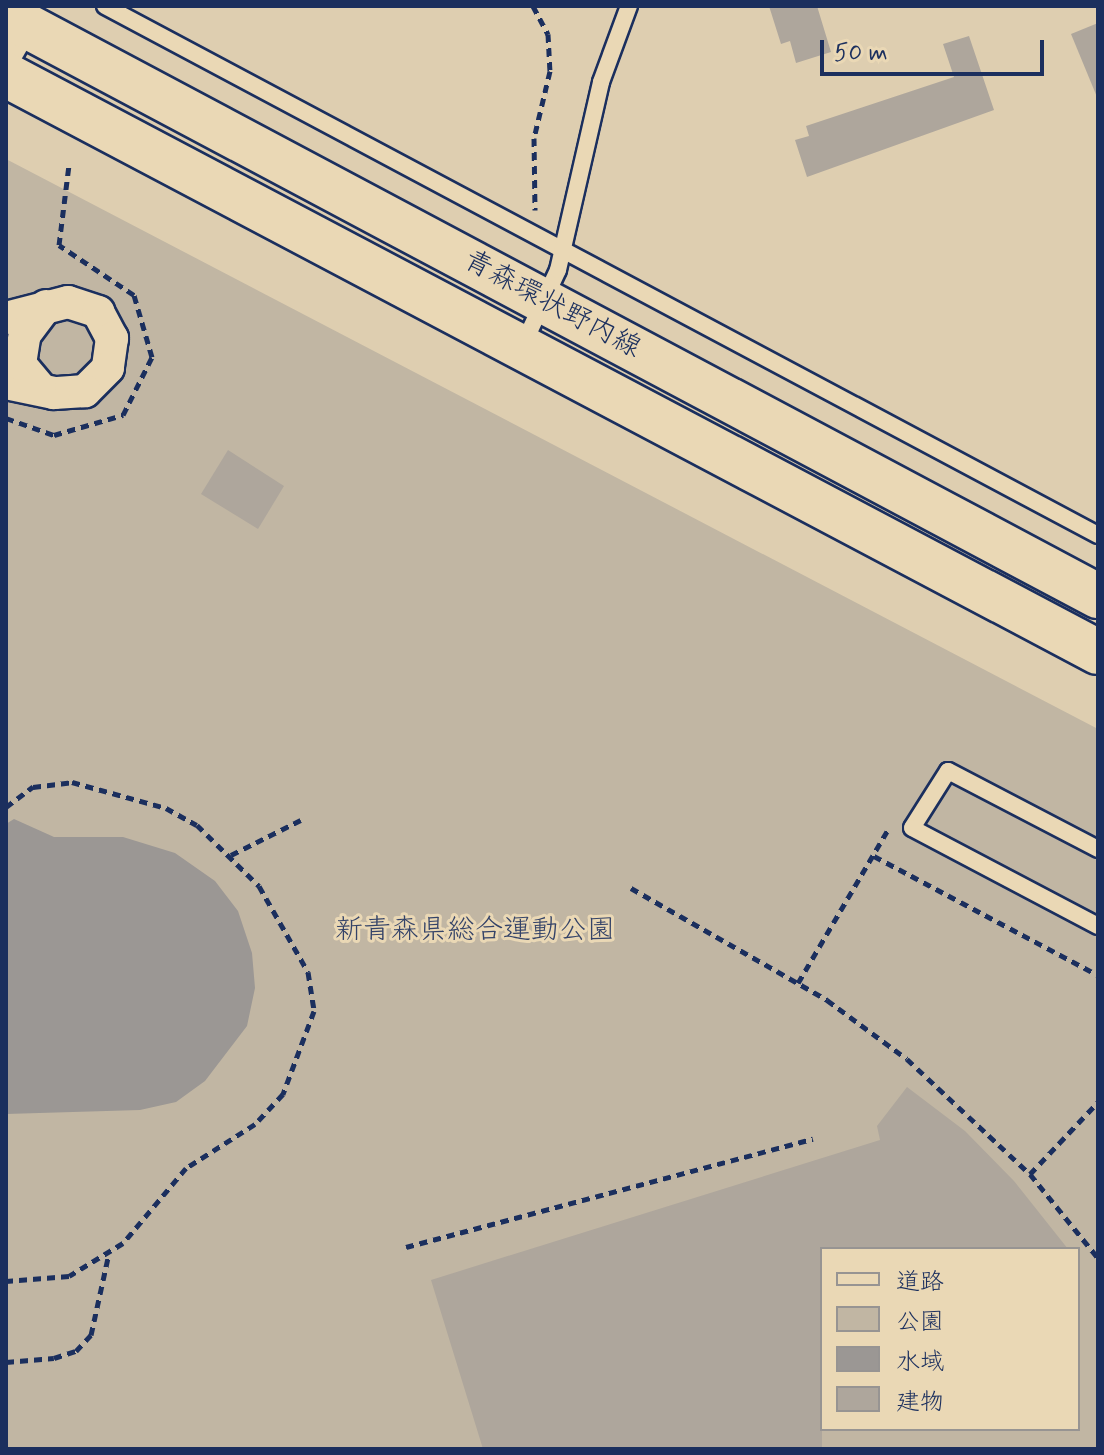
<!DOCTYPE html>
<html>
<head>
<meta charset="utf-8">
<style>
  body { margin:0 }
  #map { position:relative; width:1104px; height:1455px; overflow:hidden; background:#deceb0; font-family:Mynerve,"Klee One",sans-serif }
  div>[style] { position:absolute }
  .green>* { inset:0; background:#c1b6a3 }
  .water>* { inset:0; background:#9b9794 }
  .building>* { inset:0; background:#aea69c }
  .path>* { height:5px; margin-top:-2.5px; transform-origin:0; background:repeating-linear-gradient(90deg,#1b2f5e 0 8px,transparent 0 14px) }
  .roads { filter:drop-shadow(2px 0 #1b2f5e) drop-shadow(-2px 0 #1b2f5e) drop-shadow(0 2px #1b2f5e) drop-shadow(0 -2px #1b2f5e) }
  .lane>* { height:16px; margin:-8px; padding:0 8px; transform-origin:8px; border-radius:8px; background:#ead8b5 }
  .street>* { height:32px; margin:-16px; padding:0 16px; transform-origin:16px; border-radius:16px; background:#ead8b5 }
  .primary>* { height:44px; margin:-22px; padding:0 22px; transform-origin:22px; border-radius:22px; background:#ead8b5 }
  span { translate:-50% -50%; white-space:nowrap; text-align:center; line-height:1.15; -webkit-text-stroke:6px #ead8b5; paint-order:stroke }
  .street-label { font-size:28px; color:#1b2f5e }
  .park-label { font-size:28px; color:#344368 }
  .frame { position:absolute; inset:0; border:8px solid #1b2f5e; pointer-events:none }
  .legend { position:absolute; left:820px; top:1247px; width:260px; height:184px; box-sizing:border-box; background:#ead8b5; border:2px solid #979492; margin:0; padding:10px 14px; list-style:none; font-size:24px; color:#1b2f5e }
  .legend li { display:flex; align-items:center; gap:16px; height:40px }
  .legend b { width:40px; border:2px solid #979492 }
  .scale { position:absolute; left:820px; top:40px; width:224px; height:36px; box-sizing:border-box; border:4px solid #1b2f5e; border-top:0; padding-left:10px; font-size:24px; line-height:28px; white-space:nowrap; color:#1b2f5e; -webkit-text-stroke:6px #ead8b5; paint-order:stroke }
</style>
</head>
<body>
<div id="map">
  <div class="green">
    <i style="clip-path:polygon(evenodd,6px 159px,1098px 729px,1098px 1449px,6px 1449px,6px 159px,822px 1249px,1078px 1249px,1078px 1429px,822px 1429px,822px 1249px)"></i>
  </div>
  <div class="water">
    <i style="clip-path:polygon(14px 819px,54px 837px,123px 837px,175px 853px,215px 881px,238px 911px,252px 953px,255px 988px,247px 1026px,205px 1081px,176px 1102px,140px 1110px,6px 1114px,6px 824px)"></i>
  </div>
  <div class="building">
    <i style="clip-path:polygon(769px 6px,817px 6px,831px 52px,796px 63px,790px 41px,781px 44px)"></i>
    <i style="clip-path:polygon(1098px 23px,1098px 96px,1097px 97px,1071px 34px)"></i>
    <i style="clip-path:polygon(969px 36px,994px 110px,807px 177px,795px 140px,809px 136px,806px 126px,954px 77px,943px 44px)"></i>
    <i style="clip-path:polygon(228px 450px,284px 486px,258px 529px,201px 494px)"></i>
    <i style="clip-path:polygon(907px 1087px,965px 1131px,1014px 1181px,1068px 1249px,822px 1249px,822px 1449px,483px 1449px,431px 1280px,880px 1140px,877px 1126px)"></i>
  </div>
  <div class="path">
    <i style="left:533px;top:6px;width:32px;rotate:62deg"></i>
    <i style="left:548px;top:34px;width:37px;rotate:87deg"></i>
    <i style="left:550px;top:71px;width:69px;rotate:103.4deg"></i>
    <i style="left:534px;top:138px;width:72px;rotate:89.2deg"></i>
    <i style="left:6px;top:418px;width:51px;rotate:19.5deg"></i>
    <i style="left:54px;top:435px;width:72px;rotate:-16.2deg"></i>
    <i style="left:123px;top:415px;width:65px;rotate:-63.4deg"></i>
    <i style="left:152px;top:357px;width:65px;rotate:-106.2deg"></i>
    <i style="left:134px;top:295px;width:90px;rotate:-146.3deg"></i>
    <i style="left:59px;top:245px;width:81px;rotate:-82.9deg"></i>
    <i style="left:6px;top:807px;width:34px;rotate:-37deg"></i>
    <i style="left:33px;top:787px;width:39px;rotate:-7deg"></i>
    <i style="left:72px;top:782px;width:98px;rotate:15.5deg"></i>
    <i style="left:166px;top:808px;width:35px;rotate:29deg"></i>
    <i style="left:197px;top:825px;width:87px;rotate:44.5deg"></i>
    <i style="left:259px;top:886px;width:99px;rotate:60.3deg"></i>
    <i style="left:308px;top:972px;width:39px;rotate:81deg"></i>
    <i style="left:314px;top:1011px;width:89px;rotate:110.5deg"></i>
    <i style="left:283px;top:1094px;width:41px;rotate:133deg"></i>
    <i style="left:255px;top:1124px;width:82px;rotate:147.5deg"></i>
    <i style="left:186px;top:1168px;width:98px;rotate:130deg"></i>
    <i style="left:123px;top:1243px;width:63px;rotate:148.6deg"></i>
    <i style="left:69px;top:1276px;width:63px;rotate:175.5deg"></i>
    <i style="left:231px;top:855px;width:78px;rotate:-26.6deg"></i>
    <i style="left:874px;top:856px;width:254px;rotate:28deg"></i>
    <i style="left:631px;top:888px;width:226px;rotate:29.7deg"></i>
    <i style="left:827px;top:1000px;width:99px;rotate:36.4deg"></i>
    <i style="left:907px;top:1059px;width:168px;rotate:43.1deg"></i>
    <i style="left:1030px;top:1174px;width:108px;rotate:51deg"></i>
    <i style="left:798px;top:983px;width:180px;rotate:-59.6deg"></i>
    <i style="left:1030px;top:1174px;width:99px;rotate:-46.6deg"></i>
    <i style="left:406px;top:1247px;width:421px;rotate:-14.9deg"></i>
    <i style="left:6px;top:1362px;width:48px;rotate:-4.8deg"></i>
    <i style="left:54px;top:1358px;width:23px;rotate:-18deg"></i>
    <i style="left:76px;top:1351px;width:22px;rotate:-47deg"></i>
    <i style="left:91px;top:1335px;width:84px;rotate:-77.6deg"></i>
  </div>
  <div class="roads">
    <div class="lane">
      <i style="left:105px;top:6px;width:1125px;rotate:28.05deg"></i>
      <i style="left:523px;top:345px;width:83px;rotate:-65deg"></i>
      <i style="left:558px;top:270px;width:193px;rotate:-77.1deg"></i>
      <i style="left:601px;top:82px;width:81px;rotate:-69.8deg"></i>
      <i style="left:1098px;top:849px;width:169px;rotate:-152.5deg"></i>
      <i style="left:948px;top:771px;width:67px;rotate:122.3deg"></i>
      <i style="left:912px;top:828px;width:210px;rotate:27.8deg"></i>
    </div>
    <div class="street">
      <i style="left:6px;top:54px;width:34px;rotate:-60deg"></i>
      <i style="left:6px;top:318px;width:64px;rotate:-14.5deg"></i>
      <i style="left:68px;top:302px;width:32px;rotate:18deg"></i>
      <i style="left:98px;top:312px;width:30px;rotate:62deg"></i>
      <i style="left:112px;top:338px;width:30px;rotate:98deg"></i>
      <i style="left:108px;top:368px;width:33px;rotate:135deg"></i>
      <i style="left:85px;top:391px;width:31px;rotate:176deg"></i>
      <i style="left:54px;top:393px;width:49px;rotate:-168.2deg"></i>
      <i style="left:40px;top:388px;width:31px;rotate:-130deg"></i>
      <i style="left:20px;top:364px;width:30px;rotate:-81deg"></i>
      <i style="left:25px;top:334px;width:35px;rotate:-53deg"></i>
    </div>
    <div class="primary">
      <i style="left:6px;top:15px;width:1237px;rotate:28.02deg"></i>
      <i style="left:6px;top:75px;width:1235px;rotate:27.85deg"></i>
    </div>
  </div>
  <div class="street-label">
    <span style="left:552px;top:305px;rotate:28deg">青森環状野内線</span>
  </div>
  <div class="park-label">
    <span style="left:475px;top:931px">新青森県総合運動公園</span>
  </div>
  <div class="frame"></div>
  <ul class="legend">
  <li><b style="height:10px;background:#ead8b5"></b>道路</li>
  <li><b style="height:22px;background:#c1b6a3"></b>公園</li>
  <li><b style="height:22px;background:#9b9794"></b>水域</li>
  <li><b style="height:22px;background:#aea69c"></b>建物</li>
  </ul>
  <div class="scale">50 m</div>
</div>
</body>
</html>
